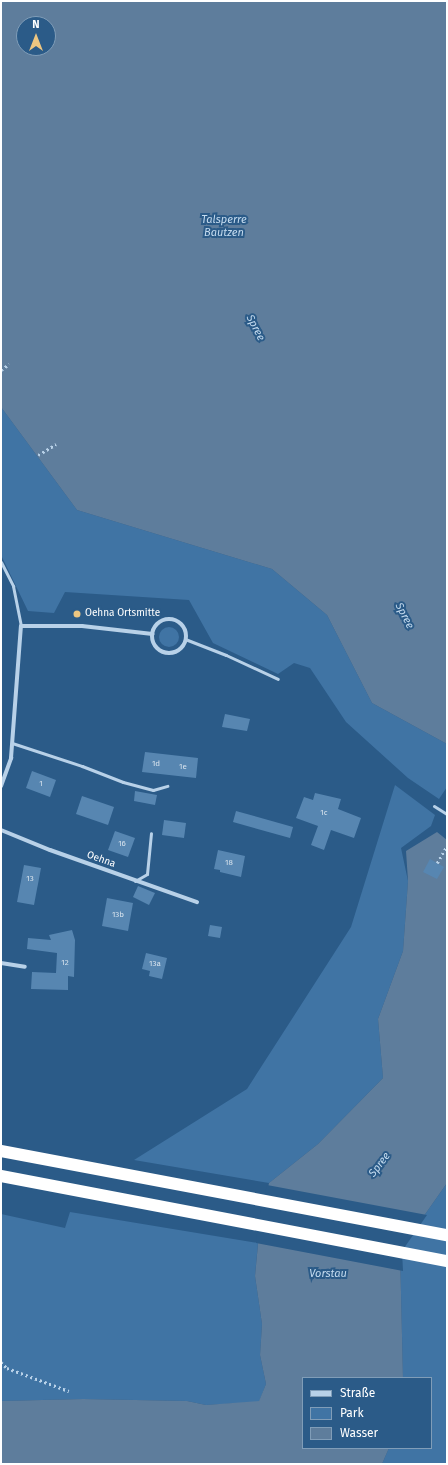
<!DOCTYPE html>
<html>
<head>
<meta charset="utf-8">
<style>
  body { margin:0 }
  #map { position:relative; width:448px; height:1465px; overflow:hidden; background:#2b5b88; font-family:"Fira Sans",sans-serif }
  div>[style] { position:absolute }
  .green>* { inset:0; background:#4074a4 }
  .round { border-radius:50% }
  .water>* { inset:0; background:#5e7d9c }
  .pier>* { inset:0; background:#2b5b88 }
  .building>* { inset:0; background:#5786b1 }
  .path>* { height:2.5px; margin-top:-1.25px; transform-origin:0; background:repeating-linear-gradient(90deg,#b8d1e8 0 2px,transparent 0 5px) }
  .lane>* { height:3px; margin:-1.5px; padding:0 1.5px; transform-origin:1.5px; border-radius:1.5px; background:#b8d1e8 }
  .street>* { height:4px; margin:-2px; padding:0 2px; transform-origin:2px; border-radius:2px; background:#b8d1e8 }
  .street>.ring { margin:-2px; padding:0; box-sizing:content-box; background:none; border:4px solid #b8d1e8; border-radius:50% }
  .highway>* { height:12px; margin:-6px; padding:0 6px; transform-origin:6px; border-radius:6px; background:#fff }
  .dots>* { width:11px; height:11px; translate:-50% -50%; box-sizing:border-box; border:2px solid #2b5b88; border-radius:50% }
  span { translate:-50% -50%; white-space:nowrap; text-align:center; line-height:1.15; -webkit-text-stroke:4px #2b5b88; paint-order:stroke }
  .number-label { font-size:8px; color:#d5e1ec }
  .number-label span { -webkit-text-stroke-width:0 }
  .poi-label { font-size:10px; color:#fff }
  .left { translate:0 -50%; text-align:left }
  .street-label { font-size:10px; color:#fff }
  .water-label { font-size:11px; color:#c4dbef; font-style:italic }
  .frame { position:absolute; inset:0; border:2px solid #fff; pointer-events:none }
  .legend { position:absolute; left:302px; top:1377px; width:130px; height:72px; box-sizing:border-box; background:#2b5b88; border:1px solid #809db8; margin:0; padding:5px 7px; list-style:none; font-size:12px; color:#fff }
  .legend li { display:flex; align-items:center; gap:8px; height:20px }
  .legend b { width:20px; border:1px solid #809db8 }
  .north { position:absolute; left:16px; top:16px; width:40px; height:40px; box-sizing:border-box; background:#2b5b88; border:1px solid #809db8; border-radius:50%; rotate:0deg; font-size:11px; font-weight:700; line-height:16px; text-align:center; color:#fff }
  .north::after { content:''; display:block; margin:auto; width:14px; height:18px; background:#edc681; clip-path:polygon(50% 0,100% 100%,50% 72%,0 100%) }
</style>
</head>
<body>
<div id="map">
  <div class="green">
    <i style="clip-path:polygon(1px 407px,77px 510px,272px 569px,327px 615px,372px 703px,447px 744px,447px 787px,439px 799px,408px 778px,346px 722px,310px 668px,294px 663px,278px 674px,213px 643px,189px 600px,65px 592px,54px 613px,28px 611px,1px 555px)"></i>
    <i class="round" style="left:159px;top:627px;width:20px;height:20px"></i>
    <i style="clip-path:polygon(395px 785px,435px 815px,431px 826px,401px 848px,408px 881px,403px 951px,378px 1019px,383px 1078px,318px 1144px,269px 1183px,134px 1160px,247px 1089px,351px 927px)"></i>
    <i style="clip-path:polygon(447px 1183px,447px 1464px,382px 1464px,389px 1448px,431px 1448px,431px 1378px,403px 1378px,400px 1250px)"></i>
    <i style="clip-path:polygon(70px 1212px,258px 1243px,255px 1276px,262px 1324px,260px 1355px,266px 1384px,259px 1402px,206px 1405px,187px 1401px,83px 1399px,1px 1401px,1px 1214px,65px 1228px)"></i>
  </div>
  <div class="water">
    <i style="clip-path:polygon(evenodd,1px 1px,447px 1px,447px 744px,372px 703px,327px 615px,272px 569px,77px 510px,1px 407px,1px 1px,24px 24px,48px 24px,48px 48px,24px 48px,24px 24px)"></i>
    <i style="clip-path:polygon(437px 832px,447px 840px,447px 1183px,400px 1250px,403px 1378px,303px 1378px,303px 1448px,389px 1448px,382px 1464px,1px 1464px,1px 1401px,83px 1399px,187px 1401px,206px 1405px,259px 1401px,266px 1384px,260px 1355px,262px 1324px,255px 1276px,260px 1223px,269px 1183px,318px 1144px,383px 1078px,378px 1019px,403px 951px,408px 881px,406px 851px)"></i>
  </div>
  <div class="pier">
    <i style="clip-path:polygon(267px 1185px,427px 1215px,402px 1251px,403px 1271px,256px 1243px,258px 1223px)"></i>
  </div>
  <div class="building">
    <i style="clip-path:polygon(225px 714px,250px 719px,247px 731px,222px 727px)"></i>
    <i style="clip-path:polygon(145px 752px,198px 758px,196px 778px,142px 772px)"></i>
    <i style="clip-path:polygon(32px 771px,56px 780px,50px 797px,26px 788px)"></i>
    <i style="clip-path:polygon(135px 791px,157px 795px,155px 805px,134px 801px)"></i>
    <i style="clip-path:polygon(315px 793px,341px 799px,338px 809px,361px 818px,354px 838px,331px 830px,324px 850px,311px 845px,318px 826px,296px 818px,304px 797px,313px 800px)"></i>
    <i style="clip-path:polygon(82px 796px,114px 807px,108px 825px,76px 814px)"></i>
    <i style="clip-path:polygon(236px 811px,293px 827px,290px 838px,233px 822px)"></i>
    <i style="clip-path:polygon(164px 820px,186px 823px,184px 838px,162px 835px)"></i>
    <i style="clip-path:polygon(115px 831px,135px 838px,128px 857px,108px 850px)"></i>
    <i style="clip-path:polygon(218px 850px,245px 856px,241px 877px,220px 872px,220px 870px,214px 869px)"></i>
    <i style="clip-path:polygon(430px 859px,444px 867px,437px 879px,423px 872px)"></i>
    <i style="clip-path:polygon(24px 865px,41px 868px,34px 905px,17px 902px)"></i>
    <i style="clip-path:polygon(138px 886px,155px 893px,149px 905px,133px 897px)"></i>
    <i style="clip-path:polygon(107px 898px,133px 903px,128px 931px,102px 926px)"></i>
    <i style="clip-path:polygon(210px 925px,222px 927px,220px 938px,208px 936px)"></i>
    <i style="clip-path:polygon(72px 930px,75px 940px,74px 977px,68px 976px,68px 990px,31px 989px,32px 972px,56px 973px,57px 953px,27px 949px,28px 938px,51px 940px,49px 935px)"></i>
    <i style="clip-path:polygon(146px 953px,167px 958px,162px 979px,149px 976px,150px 971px,142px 969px)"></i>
  </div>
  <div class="path">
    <i style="left:1px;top:370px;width:10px;rotate:-37deg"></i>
    <i style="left:38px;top:455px;width:21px;rotate:-31deg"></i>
    <i style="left:437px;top:863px;width:20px;rotate:-60deg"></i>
    <i style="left:1px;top:1362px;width:8px;rotate:45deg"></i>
    <i style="left:7px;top:1368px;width:66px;rotate:20.4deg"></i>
  </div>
  <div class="lane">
    <i style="left:1px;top:562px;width:27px;rotate:63deg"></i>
    <i style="left:13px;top:586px;width:41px;rotate:78.7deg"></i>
    <i style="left:185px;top:639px;width:44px;rotate:21.3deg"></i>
    <i style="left:226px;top:655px;width:57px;rotate:24.8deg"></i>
    <i style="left:12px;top:743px;width:74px;rotate:18.2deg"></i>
    <i style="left:82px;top:766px;width:44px;rotate:21.3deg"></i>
    <i style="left:123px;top:782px;width:31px;rotate:15deg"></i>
    <i style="left:153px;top:790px;width:15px;rotate:-16deg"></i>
    <i style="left:434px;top:806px;width:15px;rotate:32deg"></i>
    <i style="left:135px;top:881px;width:14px;rotate:-30deg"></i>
    <i style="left:147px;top:874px;width:41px;rotate:-84.4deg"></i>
  </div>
  <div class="street">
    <i class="ring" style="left:152px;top:619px;width:30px;height:30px"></i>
    <i style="left:1px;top:786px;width:30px;rotate:-70deg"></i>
    <i style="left:11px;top:758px;width:132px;rotate:-85.7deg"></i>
    <i style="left:21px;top:626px;width:61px"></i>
    <i style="left:82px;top:626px;width:71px;rotate:6.4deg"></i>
    <i style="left:1px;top:830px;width:53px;rotate:22.2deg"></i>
    <i style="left:50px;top:850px;width:156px;rotate:19.5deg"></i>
    <i style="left:1px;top:963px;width:24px;rotate:9deg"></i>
  </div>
  <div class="highway">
    <i style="left:1px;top:1151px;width:454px;rotate:10.7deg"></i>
    <i style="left:1px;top:1176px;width:454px;rotate:10.8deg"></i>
  </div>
  <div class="dots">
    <i style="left:77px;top:614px;background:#edc681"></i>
  </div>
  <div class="number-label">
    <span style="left:156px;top:764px">1d</span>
    <span style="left:183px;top:767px">1e</span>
    <span style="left:41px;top:784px">1</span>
    <span style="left:324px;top:813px">1c</span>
    <span style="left:122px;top:844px">16</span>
    <span style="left:229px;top:863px">18</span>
    <span style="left:30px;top:879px">13</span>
    <span style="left:118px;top:915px">13b</span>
    <span style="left:65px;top:963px">12</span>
    <span style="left:155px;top:964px">13a</span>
  </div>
  <div class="poi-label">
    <span class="left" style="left:85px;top:614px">Oehna Ortsmitte</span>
  </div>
  <div class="street-label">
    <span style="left:101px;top:860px;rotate:20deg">Oehna</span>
  </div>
  <div class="water-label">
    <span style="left:224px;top:227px">Talsperre<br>Bautzen</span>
    <span style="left:255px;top:328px;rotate:63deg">Spree</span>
    <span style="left:404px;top:616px;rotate:63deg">Spree</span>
    <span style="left:380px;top:1165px;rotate:-53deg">Spree</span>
    <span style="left:328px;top:1274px">Vorstau</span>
  </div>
  <div class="frame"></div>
  <ul class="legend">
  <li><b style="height:5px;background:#b8d1e8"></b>Straße</li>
  <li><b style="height:11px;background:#4074a4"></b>Park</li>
  <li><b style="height:11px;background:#5e7d9c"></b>Wasser</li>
  </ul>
  <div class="north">N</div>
</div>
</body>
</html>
